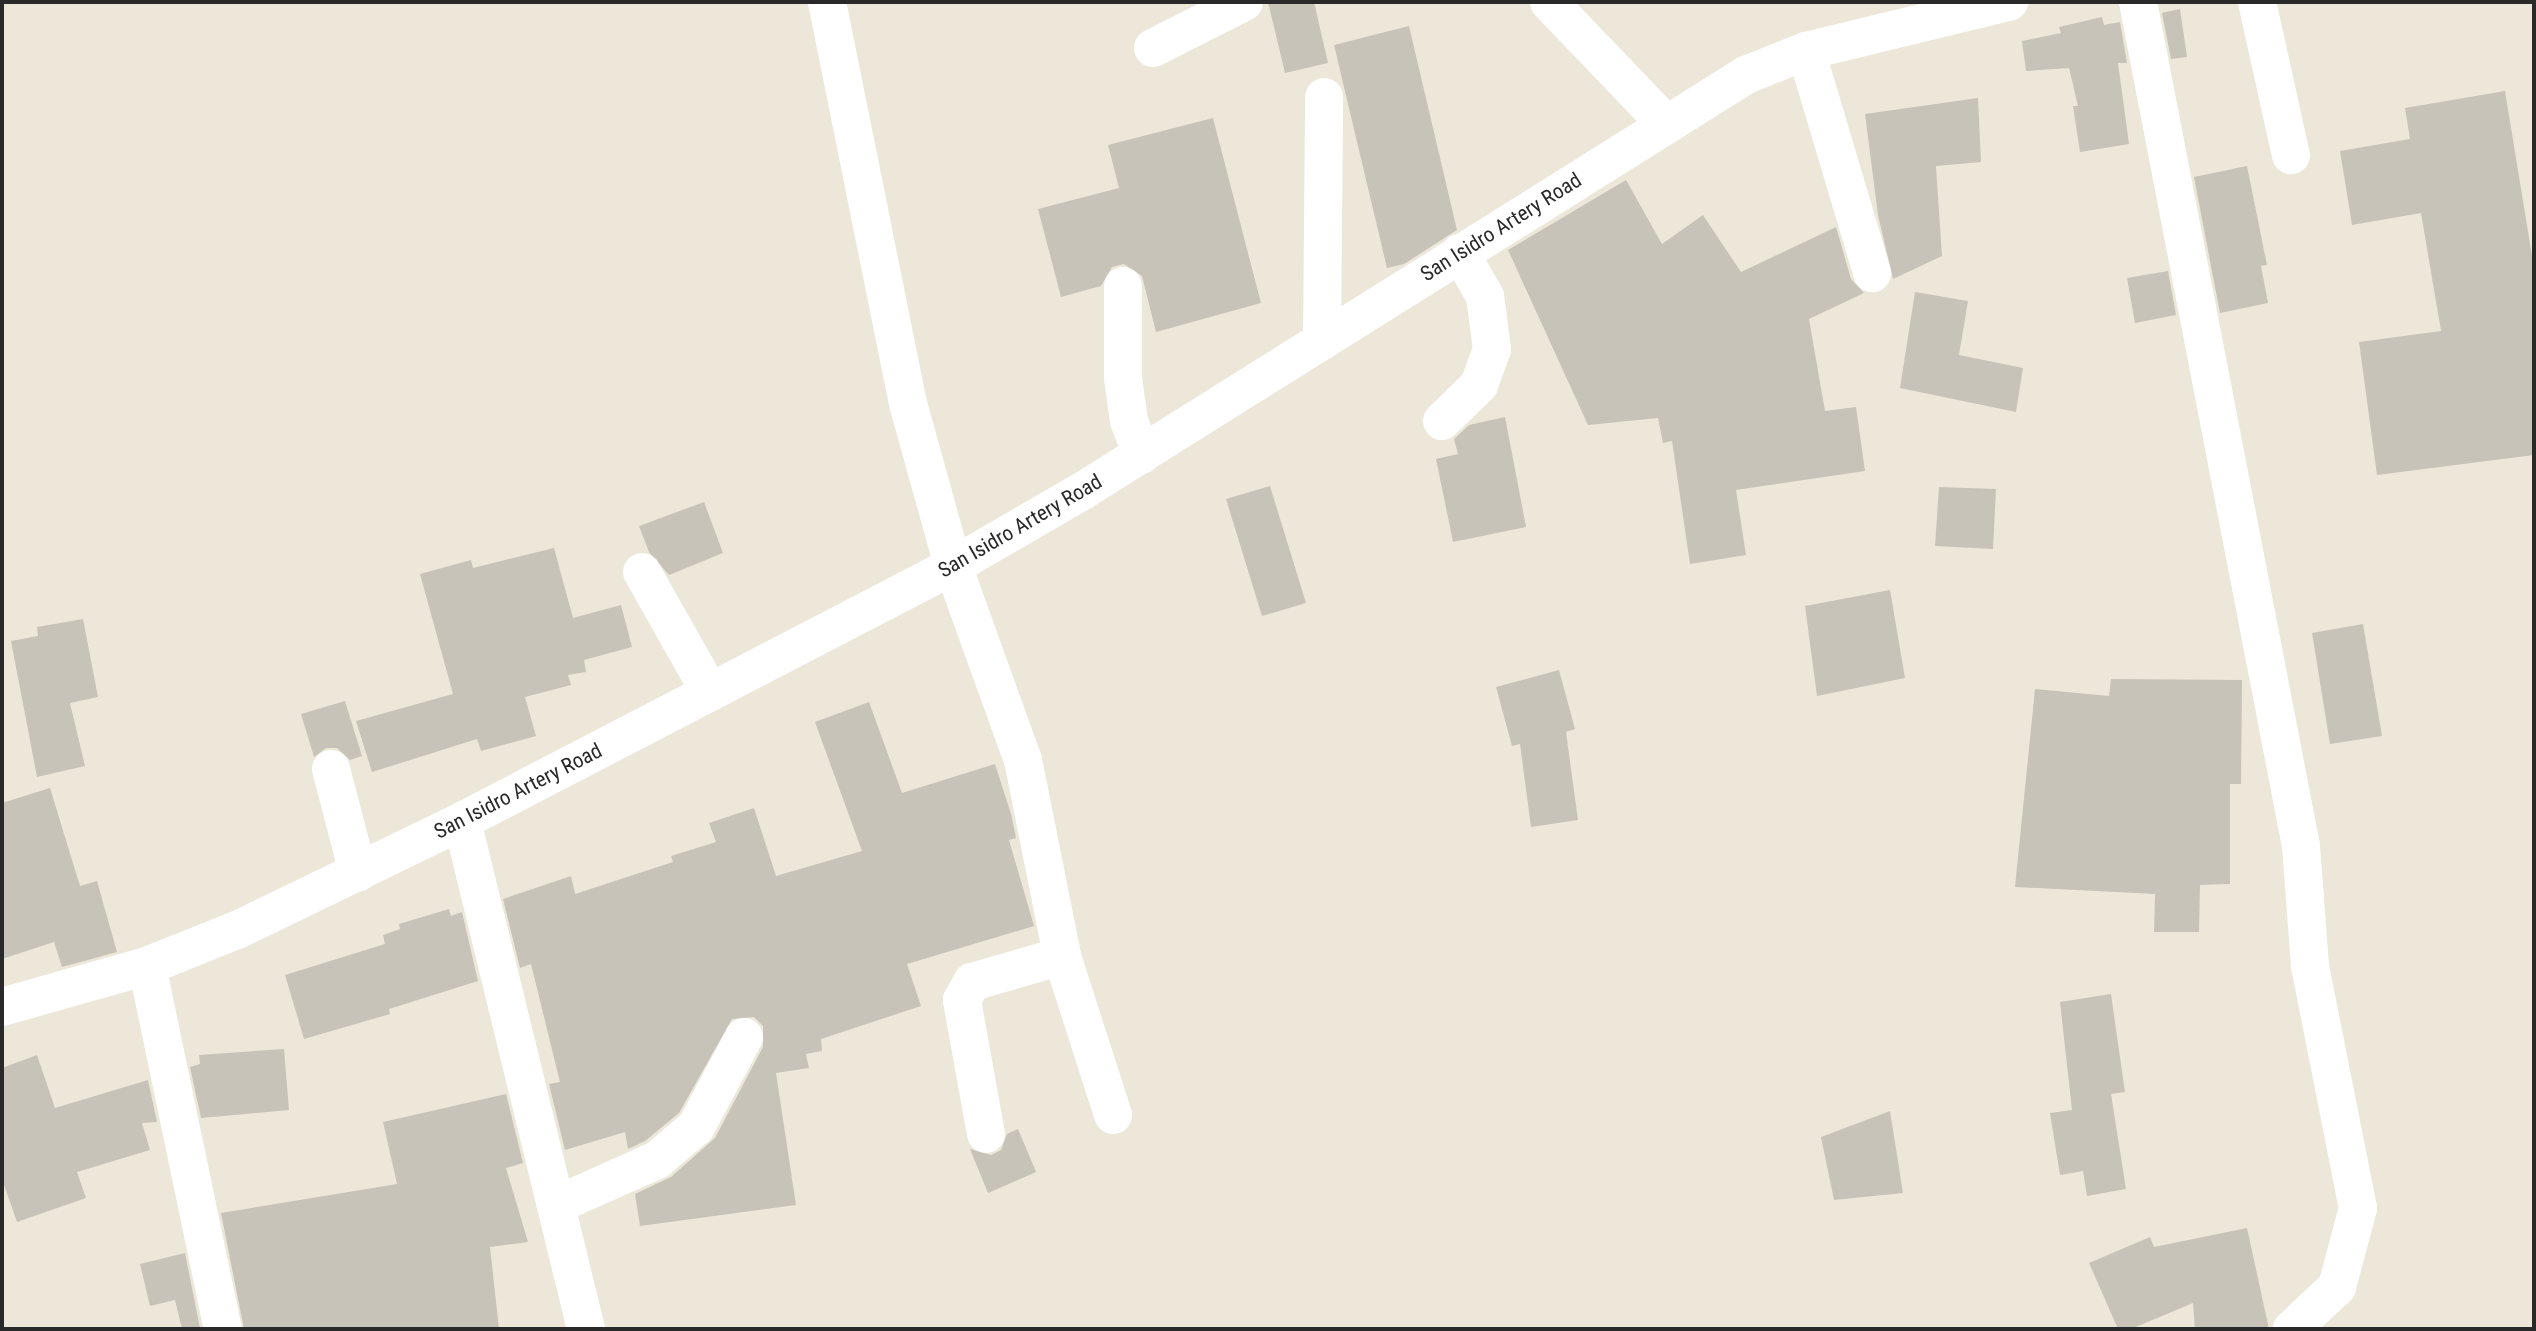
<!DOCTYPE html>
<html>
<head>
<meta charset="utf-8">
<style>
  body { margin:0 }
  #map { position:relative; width:2536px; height:1331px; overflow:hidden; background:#ece7d9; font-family:"Roboto Condensed",sans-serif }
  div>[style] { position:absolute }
  .building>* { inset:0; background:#c7c3b9 }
  .minor>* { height:38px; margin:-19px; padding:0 19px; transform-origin:19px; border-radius:19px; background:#fff }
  span { translate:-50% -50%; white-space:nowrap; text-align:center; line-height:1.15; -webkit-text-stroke:7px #fff; paint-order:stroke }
  .street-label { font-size:21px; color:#292929 }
  .frame { position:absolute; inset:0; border:4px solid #292929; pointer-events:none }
</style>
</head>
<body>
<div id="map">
  <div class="building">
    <i style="clip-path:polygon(1268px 2px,1314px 2px,1328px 63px,1285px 73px)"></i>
    <i style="clip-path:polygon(2180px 9px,2187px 57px,2171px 59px,2162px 13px)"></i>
    <i style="clip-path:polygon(2102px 17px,2104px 25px,2120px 22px,2127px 63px,2118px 63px,2129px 144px,2080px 152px,2073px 106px,2078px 106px,2069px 68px,2026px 71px,2022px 41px,2061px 33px,2059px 27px)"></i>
    <i style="clip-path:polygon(1409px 26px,1457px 230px,1404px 264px,1387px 268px,1334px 45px)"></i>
    <i style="clip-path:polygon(2505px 91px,2534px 268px,2534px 455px,2377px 475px,2359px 342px,2441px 331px,2421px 213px,2352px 225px,2340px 151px,2410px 139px,2405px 108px)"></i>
    <i style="clip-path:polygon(1978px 98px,1981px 162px,1936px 166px,1942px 256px,1893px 279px,1878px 215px,1865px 114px)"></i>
    <i style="clip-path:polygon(1213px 118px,1261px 303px,1156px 332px,1142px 276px,1124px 264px,1112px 267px,1101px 286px,1061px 297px,1038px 209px,1119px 188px,1108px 145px)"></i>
    <i style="clip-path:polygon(2247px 166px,2267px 265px,2261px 266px,2268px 303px,2220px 313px,2194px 177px)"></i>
    <i style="clip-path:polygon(1626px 180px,1662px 244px,1703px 215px,1741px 272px,1836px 227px,1851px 279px,1864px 293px,1809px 319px,1825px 411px,1856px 407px,1865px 471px,1736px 490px,1746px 555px,1690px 564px,1672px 441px,1663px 443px,1658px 418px,1588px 425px,1508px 250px)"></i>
    <i style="clip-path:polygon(2168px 271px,2176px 315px,2135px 323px,2127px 278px)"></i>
    <i style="clip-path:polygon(1915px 292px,1968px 301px,1959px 355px,2023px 368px,2016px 412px,1900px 388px)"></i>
    <i style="clip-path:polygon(1505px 417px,1526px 527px,1453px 542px,1436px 459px,1458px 454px,1454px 439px,1469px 425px)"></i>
    <i style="clip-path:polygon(1270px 486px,1306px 603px,1262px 616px,1226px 499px)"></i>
    <i style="clip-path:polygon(1939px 487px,1996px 489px,1993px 549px,1935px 546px)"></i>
    <i style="clip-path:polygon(704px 502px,723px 553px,669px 575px,649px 552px,639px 526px)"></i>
    <i style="clip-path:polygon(554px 548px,573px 618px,621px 605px,632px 647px,584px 660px,586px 672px,568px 675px,571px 685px,525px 697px,536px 736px,481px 751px,477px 739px,372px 772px,356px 721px,453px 694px,420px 574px,471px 560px,473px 568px)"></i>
    <i style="clip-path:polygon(1890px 590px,1905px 678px,1817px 696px,1805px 606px)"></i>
    <i style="clip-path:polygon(83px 619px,98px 697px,70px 703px,85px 766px,37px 777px,11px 641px,38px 636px,37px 627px)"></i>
    <i style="clip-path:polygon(2363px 624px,2382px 736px,2330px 744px,2312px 633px)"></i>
    <i style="clip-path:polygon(1559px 670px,1575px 729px,1566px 732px,1578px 820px,1531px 827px,1520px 744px,1512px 746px,1496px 687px)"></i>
    <i style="clip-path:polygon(2111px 679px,2242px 680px,2241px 784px,2230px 784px,2230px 884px,2200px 885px,2199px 932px,2154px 932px,2155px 894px,2015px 887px,2035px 689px,2109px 696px)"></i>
    <i style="clip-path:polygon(345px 701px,362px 756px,350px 760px,337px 748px,326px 748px,314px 757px,301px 714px)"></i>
    <i style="clip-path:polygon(869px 702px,902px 793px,995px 764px,1011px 814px,1016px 838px,1009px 840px,1034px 926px,907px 964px,921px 1006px,821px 1039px,822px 1051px,806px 1054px,809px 1068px,776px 1073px,796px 1205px,640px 1226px,635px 1194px,671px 1177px,715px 1138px,763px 1047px,763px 1026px,754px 1017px,732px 1019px,679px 1113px,645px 1141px,628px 1149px,625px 1132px,565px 1150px,549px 1084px,560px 1082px,531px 964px,520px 968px,503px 899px,571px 876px,575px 894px,673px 862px,671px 856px,716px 842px,709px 823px,754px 808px,776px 876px,862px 851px,815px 722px)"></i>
    <i style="clip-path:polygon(50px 788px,80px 886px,97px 881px,117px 952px,62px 967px,54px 942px,2px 959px,2px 803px)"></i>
    <i style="clip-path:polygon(449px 909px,451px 916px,462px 912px,478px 981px,389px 1009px,390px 1014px,304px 1039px,285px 975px,385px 944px,383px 935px,400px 929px,399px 924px)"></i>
    <i style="clip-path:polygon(2111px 994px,2125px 1092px,2111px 1094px,2126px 1189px,2087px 1196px,2083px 1171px,2060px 1175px,2050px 1113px,2072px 1110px,2060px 1002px)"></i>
    <i style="clip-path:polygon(284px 1049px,289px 1110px,201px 1118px,190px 1067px,200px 1064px,199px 1055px)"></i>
    <i style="clip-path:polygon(37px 1055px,55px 1108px,148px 1080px,157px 1122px,142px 1123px,150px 1150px,77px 1172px,86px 1198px,17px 1222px,2px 1179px,2px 1068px)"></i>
    <i style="clip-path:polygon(506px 1094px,523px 1163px,506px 1168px,528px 1242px,490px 1247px,499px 1329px,244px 1329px,221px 1213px,397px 1184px,383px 1122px)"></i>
    <i style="clip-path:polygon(1890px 1111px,1903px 1193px,1834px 1200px,1821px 1137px)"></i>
    <i style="clip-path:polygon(1018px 1129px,1036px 1172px,988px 1193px,970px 1149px,991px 1155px,1001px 1150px,1007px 1134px)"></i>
    <i style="clip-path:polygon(2247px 1228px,2269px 1329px,2195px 1329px,2193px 1303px,2131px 1329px,2118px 1329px,2089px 1263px,2150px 1237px,2154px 1247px)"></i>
    <i style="clip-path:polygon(185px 1253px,200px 1328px,195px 1329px,182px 1329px,175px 1300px,150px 1306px,140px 1264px)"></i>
  </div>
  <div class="minor">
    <i style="left:827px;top:2px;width:413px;rotate:78.6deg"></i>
    <i style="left:909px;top:407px;width:165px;rotate:74.5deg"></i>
    <i style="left:953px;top:566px;width:206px;rotate:70.2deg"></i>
    <i style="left:1023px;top:760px;width:200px;rotate:78.7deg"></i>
    <i style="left:1062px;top:956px;width:167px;rotate:72.2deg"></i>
    <i style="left:1549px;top:2px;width:168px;rotate:46.2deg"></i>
    <i style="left:2138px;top:2px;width:860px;rotate:79.07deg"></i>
    <i style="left:2301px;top:846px;width:120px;rotate:85.7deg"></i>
    <i style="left:2310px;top:966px;width:247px;rotate:78.8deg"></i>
    <i style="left:2358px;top:1208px;width:82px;rotate:104.9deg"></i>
    <i style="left:2337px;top:1287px;width:62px;rotate:137deg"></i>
    <i style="left:2257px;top:2px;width:157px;rotate:77.5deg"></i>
    <i style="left:1153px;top:48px;width:102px;rotate:-26.8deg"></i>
    <i style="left:1806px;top:51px;width:232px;rotate:73.4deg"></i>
    <i style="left:1123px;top:286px;width:92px;rotate:90deg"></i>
    <i style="left:1123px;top:378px;width:43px;rotate:82.1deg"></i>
    <i style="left:1129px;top:421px;width:36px;rotate:69deg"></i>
    <i style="left:1322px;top:341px;width:244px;rotate:-89.5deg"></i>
    <i style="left:1442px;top:421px;width:52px;rotate:-44.2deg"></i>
    <i style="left:1479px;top:385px;width:38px;rotate:-70deg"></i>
    <i style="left:1492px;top:349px;width:53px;rotate:-97.5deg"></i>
    <i style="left:1485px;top:296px;width:50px;rotate:-120.2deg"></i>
    <i style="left:642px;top:572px;width:138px;rotate:60.5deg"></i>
    <i style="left:331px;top:769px;width:107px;rotate:75.4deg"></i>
    <i style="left:462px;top:821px;width:523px;rotate:76.28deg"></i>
    <i style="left:147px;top:966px;width:371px;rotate:78.2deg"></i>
    <i style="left:2px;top:1007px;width:151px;rotate:-15.8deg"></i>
    <i style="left:147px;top:966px;width:97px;rotate:-21.8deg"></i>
    <i style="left:237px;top:930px;width:250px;rotate:-25.8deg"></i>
    <i style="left:462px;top:821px;width:553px;rotate:-27.45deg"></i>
    <i style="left:953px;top:566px;width:151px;rotate:-30.1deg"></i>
    <i style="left:1084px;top:490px;width:781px;rotate:-32.08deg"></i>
    <i style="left:1746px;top:75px;width:65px;rotate:-21.8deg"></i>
    <i style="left:1806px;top:51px;width:209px;rotate:-13.6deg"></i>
    <i style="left:986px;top:1134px;width:136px;rotate:-100.2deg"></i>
    <i style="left:962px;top:1000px;width:21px;rotate:-61deg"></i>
    <i style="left:972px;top:982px;width:94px;rotate:-16.1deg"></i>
    <i style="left:556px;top:1205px;width:111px;rotate:-24deg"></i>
    <i style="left:657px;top:1160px;width:51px;rotate:-40.2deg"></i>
    <i style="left:696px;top:1127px;width:102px;rotate:-61.9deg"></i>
  </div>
  <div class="street-label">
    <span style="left:1501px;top:227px;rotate:-32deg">San Isidro Artery Road</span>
    <span style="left:1020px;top:526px;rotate:-30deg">San Isidro Artery Road</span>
    <span style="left:518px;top:791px;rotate:-27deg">San Isidro Artery Road</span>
  </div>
  <div class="frame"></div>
</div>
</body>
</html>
